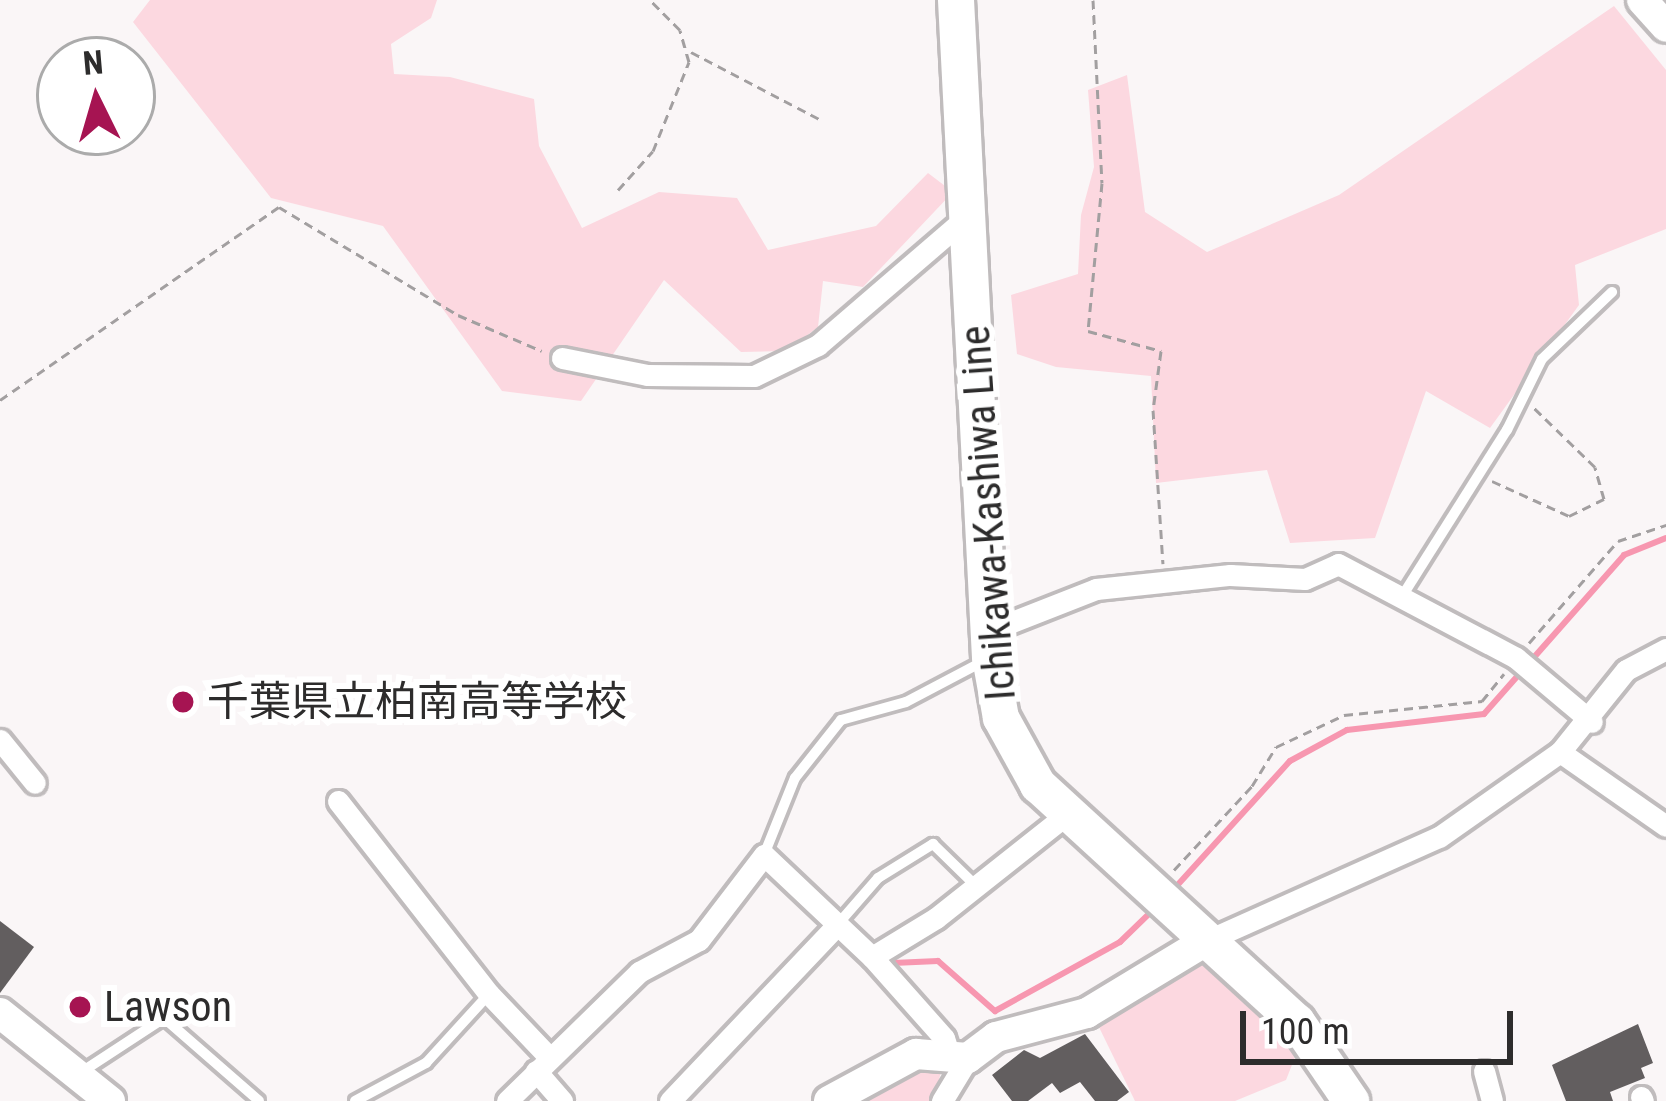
<!DOCTYPE html>
<html>
<head>
<meta charset="utf-8">
<style>
  body { margin:0 }
  #map { position:relative; width:1666px; height:1101px; overflow:hidden; background:#faf6f7; font-family:"Roboto Condensed","Noto Sans JP",sans-serif }
  div>[style] { position:absolute }
  .green>* { inset:0; background:#fcd8e0 }
  .stream>* { height:6px; margin:-3px; padding:0 3px; transform-origin:3px; border-radius:3px; background:#f797b0 }
  .building>* { inset:0; background:#625e5f }
  .path>* { height:3px; margin-top:-1.5px; transform-origin:0; background:repeating-linear-gradient(90deg,#a29fa0 0 9px,transparent 0 15px) }
  .roads { filter:drop-shadow(3px 0 #c0bcbd) drop-shadow(-3px 0 #c0bcbd) drop-shadow(0 3px #c0bcbd) drop-shadow(0 -3px #c0bcbd) }
  .lane>* { height:10px; margin:-5px; padding:0 5px; transform-origin:5px; border-radius:5px; background:#fff }
  .street>* { height:21px; margin:-10.5px; padding:0 10.5px; transform-origin:10.5px; border-radius:10.5px; background:#fff }
  .secondary>* { height:30px; margin:-15px; padding:0 15px; transform-origin:15px; border-radius:15px; background:#fff }
  .primary>* { height:36px; margin:-18px; padding:0 18px; transform-origin:18px; border-radius:18px; background:#fff }
  .dots>* { width:33px; height:33px; translate:-50% -50%; box-sizing:border-box; border:6px solid #fff; border-radius:50% }
  span { translate:-50% -50%; white-space:nowrap; text-align:center; line-height:1.15; -webkit-text-stroke:12px #fff; paint-order:stroke }
  .street-label { font-size:42px; color:#2d2c2c }
  .poi-label { font-size:42px; color:#2d2c2c }
  .left { translate:0 -50%; text-align:left }
  .north { position:absolute; left:36px; top:36px; width:120px; height:120px; box-sizing:border-box; background:#fff; border:3px solid #ababab; border-radius:50%; rotate:355deg; font-size:33px; font-weight:700; line-height:48px; text-align:center; color:#2d2c2c }
  .north::after { content:''; display:block; margin:auto; width:42px; height:54px; background:#a61452; clip-path:polygon(50% 0,100% 100%,50% 72%,0 100%) }
  .scale { position:absolute; left:1240px; top:1011px; width:273px; height:54px; box-sizing:border-box; border:6px solid #2d2c2c; border-top:0; padding-left:15px; font-size:36px; line-height:42px; white-space:nowrap; color:#2d2c2c; -webkit-text-stroke:9px #fff; paint-order:stroke }
</style>
</head>
<body>
<div id="map">
  <div class="green">
    <i style="clip-path:polygon(150px 0,437px 0,431px 18px,391px 44px,394px 74px,450px 77px,534px 99px,539px 146px,582px 228px,659px 192px,737px 198px,768px 250px,876px 226px,928px 173px,953px 192px,863px 287px,823px 281px,818px 327px,787px 351px,741px 352px,664px 280px,581px 401px,502px 391px,383px 226px,271px 198px,133px 22px)"></i>
    <i style="clip-path:polygon(1614px 6px,1666px 70px,1666px 229px,1575px 265px,1579px 305px,1490px 428px,1426px 391px,1375px 538px,1290px 543px,1267px 470px,1156px 483px,1151px 376px,1056px 367px,1017px 354px,1011px 295px,1078px 274px,1081px 215px,1094px 167px,1088px 90px,1127px 75px,1145px 212px,1207px 252px,1339px 195px)"></i>
    <i style="clip-path:polygon(1190px 963px,1213px 963px,1299px 1047px,1286px 1080px,1235px 1101px,1135px 1101px,1096px 1021px)"></i>
    <i style="clip-path:polygon(943px 1063px,934px 1101px,848px 1101px,918px 1065px)"></i>
  </div>
  <div class="stream">
    <i style="left:1173px;top:890px;width:174px;rotate:-47.8deg"></i>
    <i style="left:1290px;top:761px;width:65px;rotate:-28.5deg"></i>
    <i style="left:1347px;top:730px;width:138px;rotate:-6.7deg"></i>
    <i style="left:1484px;top:714px;width:212px;rotate:-48.6deg"></i>
    <i style="left:1624px;top:555px;width:45px;rotate:-22deg"></i>
    <i style="left:893px;top:963px;width:45px;rotate:-2.5deg"></i>
    <i style="left:938px;top:961px;width:76px;rotate:41.3deg"></i>
    <i style="left:995px;top:1011px;width:143px;rotate:-28.9deg"></i>
    <i style="left:1120px;top:942px;width:49px;rotate:-44.2deg"></i>
  </div>
  <div class="building">
    <i style="clip-path:polygon(0 921px,34px 947px,0 993px)"></i>
    <i style="clip-path:polygon(1638px 1024px,1653px 1063px,1641px 1068px,1645px 1078px,1610px 1092px,1613px 1101px,1566px 1101px,1552px 1065px)"></i>
    <i style="clip-path:polygon(1085px 1034px,1129px 1092px,1117px 1101px,1095px 1101px,1080px 1082px,1060px 1093px,1052px 1083px,1028px 1101px,1012px 1101px,992px 1075px,1024px 1050px,1040px 1058px)"></i>
  </div>
  <div class="path">
    <i style="left:1093px;top:0;width:183px;rotate:87.2deg"></i>
    <i style="left:1102px;top:183px;width:149px;rotate:95.4deg"></i>
    <i style="left:1088px;top:331px;width:76px;rotate:15.3deg"></i>
    <i style="left:1161px;top:351px;width:60px;rotate:97.7deg"></i>
    <i style="left:1153px;top:410px;width:154px;rotate:86.3deg"></i>
    <i style="left:691px;top:52px;width:149px;rotate:27.6deg"></i>
    <i style="left:618px;top:190px;width:52px;rotate:-48.1deg"></i>
    <i style="left:653px;top:151px;width:96px;rotate:-68deg"></i>
    <i style="left:689px;top:62px;width:33px;rotate:-106deg"></i>
    <i style="left:680px;top:30px;width:42px;rotate:-135deg"></i>
    <i style="left:0;top:400px;width:339px;rotate:-34.7deg"></i>
    <i style="left:279px;top:207px;width:209px;rotate:31.1deg"></i>
    <i style="left:458px;top:315px;width:91px;rotate:23.2deg"></i>
    <i style="left:1492px;top:481px;width:85px;rotate:24.4deg"></i>
    <i style="left:1569px;top:516px;width:39px;rotate:-26deg"></i>
    <i style="left:1604px;top:499px;width:33px;rotate:-106deg"></i>
    <i style="left:1595px;top:467px;width:86px;rotate:-135.9deg"></i>
    <i style="left:1529px;top:643px;width:135px;rotate:-48.9deg"></i>
    <i style="left:1618px;top:541px;width:51px;rotate:-18.4deg"></i>
    <i style="left:1174px;top:870px;width:115px;rotate:-47.1deg"></i>
    <i style="left:1252px;top:786px;width:46px;rotate:-58.4deg"></i>
    <i style="left:1276px;top:747px;width:75px;rotate:-25.2deg"></i>
    <i style="left:1344px;top:715px;width:139px;rotate:-5.8deg"></i>
    <i style="left:1482px;top:701px;width:35px;rotate:-51deg"></i>
  </div>
  <div class="roads">
    <div class="lane">
      <i style="left:1401px;top:598px;width:199px;rotate:-57.8deg"></i>
      <i style="left:1507px;top:430px;width:79px;rotate:-63.8deg"></i>
      <i style="left:1542px;top:359px;width:97px;rotate:-43.7deg"></i>
      <i style="left:764px;top:855px;width:83px;rotate:-68.1deg"></i>
      <i style="left:795px;top:778px;width:74px;rotate:-51.6deg"></i>
      <i style="left:841px;top:720px;width:67px;rotate:-15.5deg"></i>
      <i style="left:906px;top:702px;width:86px;rotate:-27.8deg"></i>
      <i style="left:838px;top:924px;width:61px;rotate:-49deg"></i>
      <i style="left:878px;top:878px;width:65px;rotate:-31.7deg"></i>
      <i style="left:933px;top:844px;width:60px;rotate:44.3deg"></i>
      <i style="left:80px;top:1073px;width:100px;rotate:-33.2deg"></i>
      <i style="left:164px;top:1018px;width:126px;rotate:41.1deg"></i>
      <i style="left:355px;top:1101px;width:81px;rotate:-28.2deg"></i>
      <i style="left:426px;top:1063px;width:93px;rotate:-47.6deg"></i>
    </div>
    <div class="street">
      <i style="left:562px;top:358px;width:87px;rotate:11.3deg"></i>
      <i style="left:647px;top:375px;width:107px;rotate:0.5deg"></i>
      <i style="left:754px;top:376px;width:71px;rotate:-25.8deg"></i>
      <i style="left:818px;top:345px;width:198px;rotate:-40.7deg"></i>
      <i style="left:989px;top:631px;width:115px;rotate:-21.4deg"></i>
      <i style="left:1096px;top:589px;width:135px;rotate:-6deg"></i>
      <i style="left:1230px;top:575px;width:75px;rotate:3.1deg"></i>
      <i style="left:1305px;top:579px;width:36px;rotate:-24deg"></i>
      <i style="left:1338px;top:564px;width:201px;rotate:27.8deg"></i>
      <i style="left:1516px;top:658px;width:99px;rotate:40.1deg"></i>
      <i style="left:0;top:740px;width:55px;rotate:50.9deg"></i>
      <i style="left:1560px;top:752px;width:129px;rotate:34.9deg"></i>
      <i style="left:338px;top:801px;width:245px;rotate:52deg"></i>
      <i style="left:489px;top:994px;width:88px;rotate:46.4deg"></i>
      <i style="left:1206px;top:941px;width:255px;rotate:-24.1deg"></i>
      <i style="left:1439px;top:837px;width:148px;rotate:-35.1deg"></i>
      <i style="left:1560px;top:752px;width:105px;rotate:-51.2deg"></i>
      <i style="left:1626px;top:670px;width:45px;rotate:-27.7deg"></i>
      <i style="left:872px;top:957px;width:75px;rotate:-31.4deg"></i>
      <i style="left:936px;top:918px;width:167px;rotate:-38.4deg"></i>
      <i style="left:536px;top:1071px;width:40px;rotate:49deg"></i>
      <i style="left:1484px;top:1071px;width:31px;rotate:75deg"></i>
      <i style="left:1641px;top:1097px;width:4px;rotate:63deg"></i>
      <i style="left:507px;top:1101px;width:185px;rotate:-44.3deg"></i>
      <i style="left:639px;top:972px;width:68px;rotate:-28.1deg"></i>
      <i style="left:699px;top:940px;width:107px;rotate:-52.6deg"></i>
      <i style="left:764px;top:855px;width:149px;rotate:43.4deg"></i>
      <i style="left:872px;top:957px;width:108px;rotate:48.4deg"></i>
      <i style="left:944px;top:1038px;width:16px;rotate:72deg"></i>
      <i style="left:670px;top:1101px;width:244px;rotate:-46.5deg"></i>
      <i style="left:942px;top:1101px;width:50px;rotate:-58.8deg"></i>
    </div>
    <div class="secondary">
      <i style="left:1642px;top:0;width:36px;rotate:48deg"></i>
      <i style="left:0;top:1013px;width:141px;rotate:38.7deg"></i>
      <i style="left:829px;top:1101px;width:99px;rotate:-28.4deg"></i>
      <i style="left:916px;top:1054px;width:52px;rotate:4.4deg"></i>
      <i style="left:968px;top:1058px;width:35px;rotate:-37deg"></i>
      <i style="left:996px;top:1037px;width:94px;rotate:-14.8deg"></i>
      <i style="left:1087px;top:1013px;width:139px;rotate:-31.2deg"></i>
    </div>
    <div class="primary">
      <i style="left:956px;top:0;width:658px;rotate:87.04deg"></i>
      <i style="left:990px;top:657px;width:62px;rotate:79.8deg"></i>
      <i style="left:1001px;top:718px;width:77px;rotate:61.1deg"></i>
      <i style="left:1038px;top:785px;width:351px;rotate:42.5deg"></i>
      <i style="left:1297px;top:1022px;width:96px;rotate:55.6deg"></i>
    </div>
  </div>
  <div class="dots">
    <i style="left:183px;top:702px;background:#a61452"></i>
    <i style="left:80px;top:1007px;background:#a61452"></i>
  </div>
  <div class="street-label">
    <span style="left:988px;top:513px;rotate:-94deg">Ichikawa-Kashiwa Line</span>
  </div>
  <div class="poi-label">
    <span class="left" style="left:207px;top:702px">千葉県立柏南高等学校</span>
    <span class="left" style="left:104px;top:1007px">Lawson</span>
  </div>
  <div class="north">N</div>
  <div class="scale">100 m</div>
</div>
</body>
</html>
